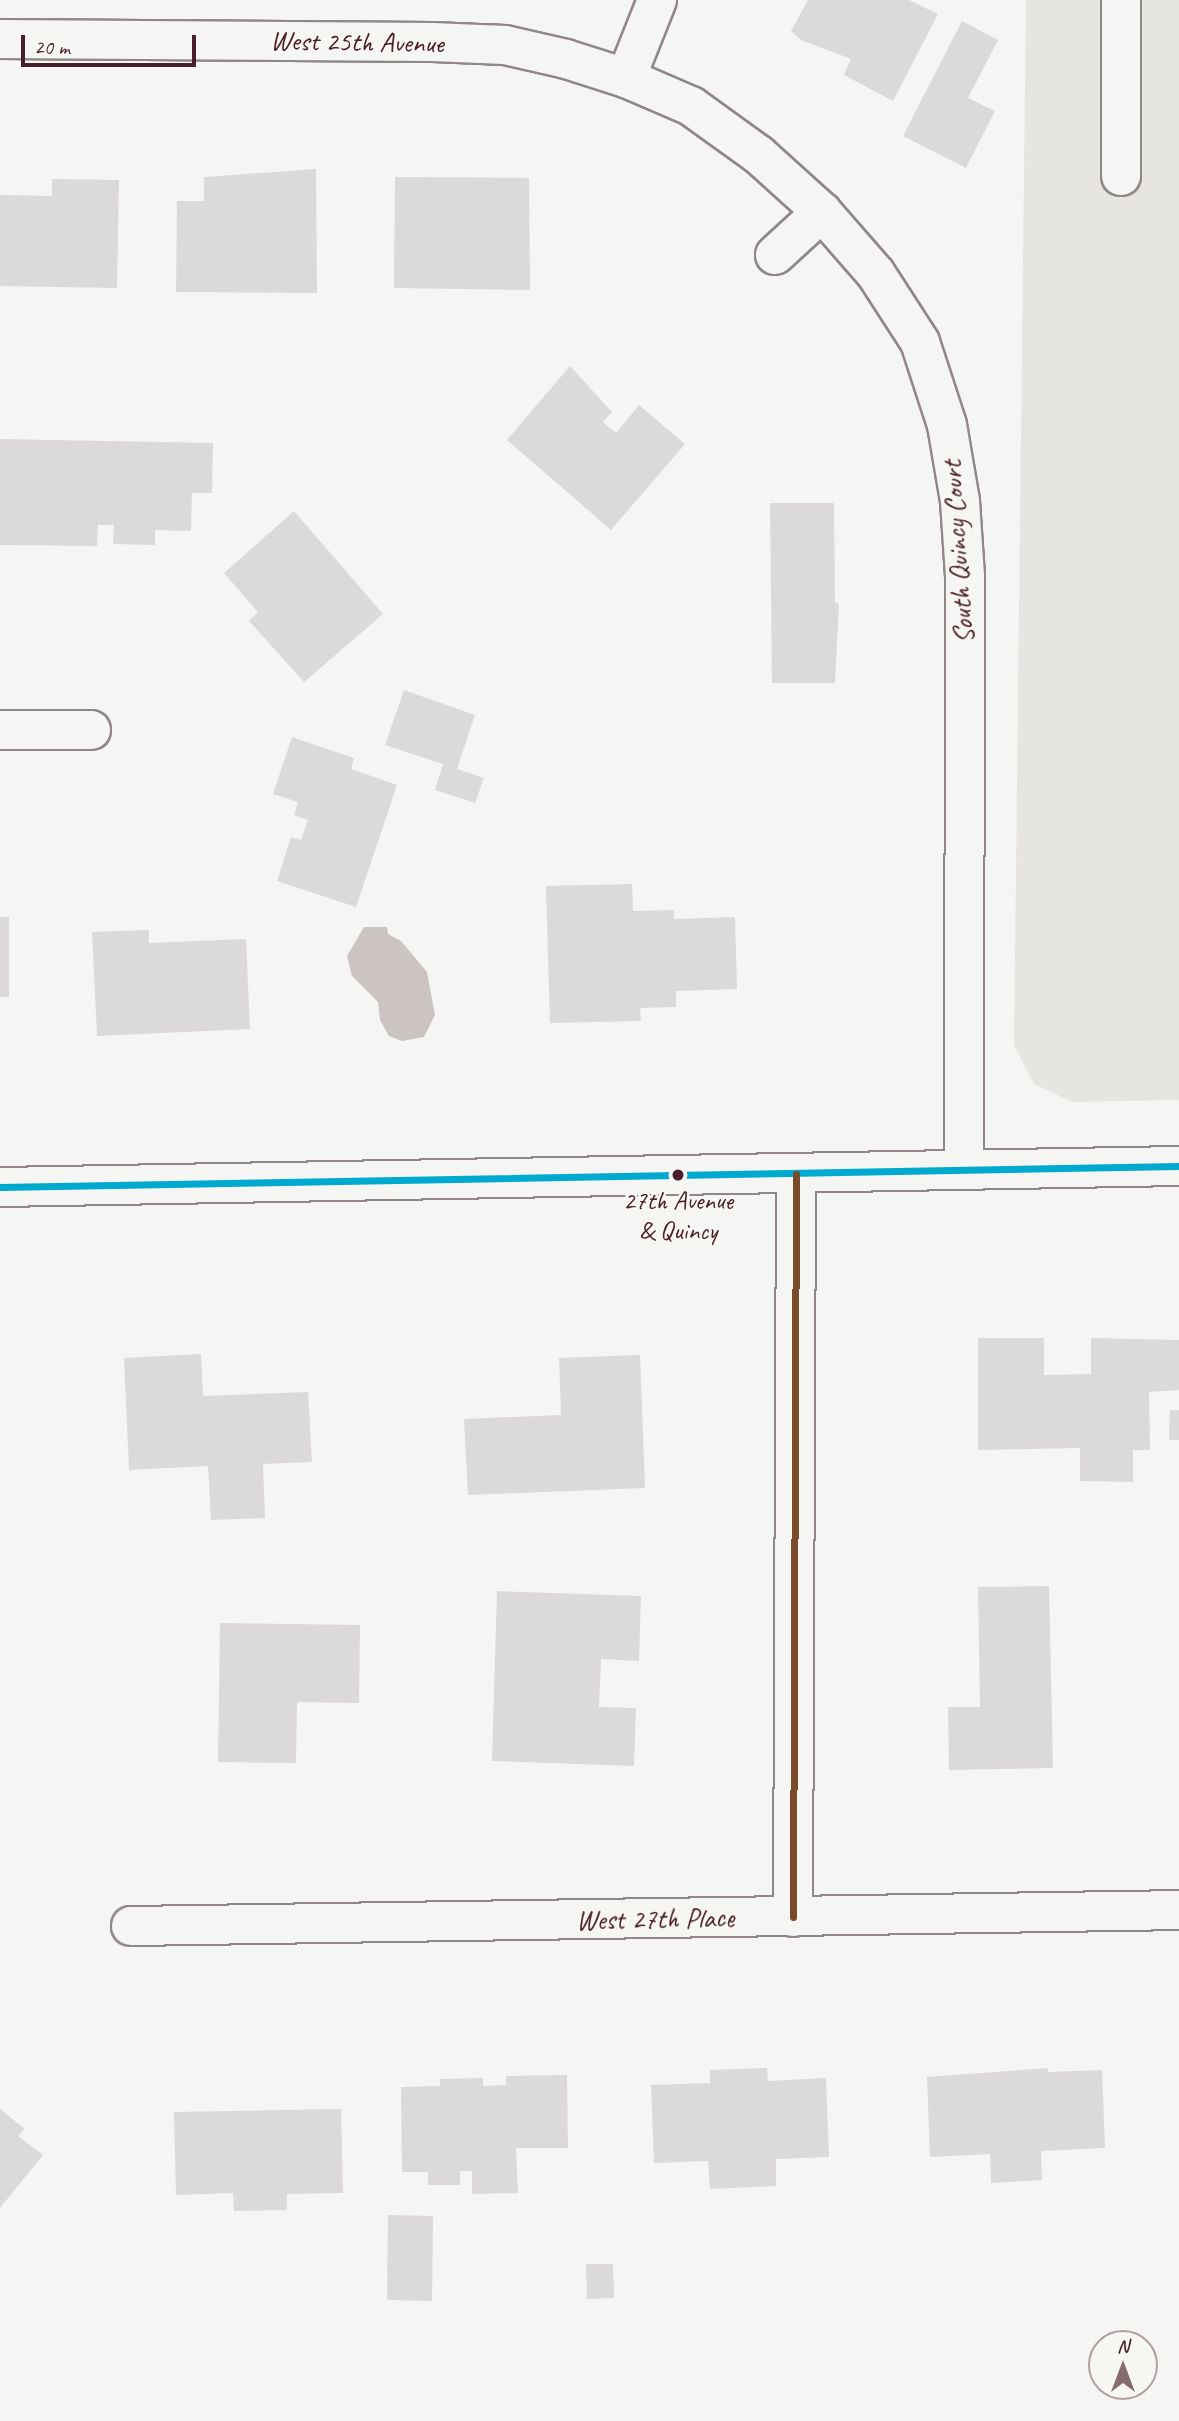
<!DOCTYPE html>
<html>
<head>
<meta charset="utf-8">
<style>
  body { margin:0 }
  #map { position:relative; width:1179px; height:2421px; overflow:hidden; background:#f5f5f3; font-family:Caveat,sans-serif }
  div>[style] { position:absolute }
  .built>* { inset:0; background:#e7e5e2 }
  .water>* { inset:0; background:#ccc3c3 }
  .building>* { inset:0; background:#dcdad9 }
  .roads { filter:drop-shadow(2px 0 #8f8788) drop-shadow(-2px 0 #8f8788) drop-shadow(0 2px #8f8788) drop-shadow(0 -2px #8f8788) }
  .minor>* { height:38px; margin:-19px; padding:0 19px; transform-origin:19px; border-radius:19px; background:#f5f5f3 }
  .major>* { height:38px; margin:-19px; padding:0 19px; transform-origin:19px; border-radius:19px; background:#f5f5f3 }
  .bus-1>* { height:7px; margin:-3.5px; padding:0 3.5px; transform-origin:3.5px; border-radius:3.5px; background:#00a9ce }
  .bus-2>* { height:7px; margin:-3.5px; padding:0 3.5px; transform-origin:3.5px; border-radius:3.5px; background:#7a4b2a }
  .dots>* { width:19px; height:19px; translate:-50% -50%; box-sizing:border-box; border:4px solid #f6f6f2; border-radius:50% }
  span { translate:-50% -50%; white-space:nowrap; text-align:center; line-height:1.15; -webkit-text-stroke:5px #f6f6f2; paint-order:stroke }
  .bus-label { font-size:26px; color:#4a1f2b }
  .street-label { font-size:28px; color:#4a1f2b }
  .north { position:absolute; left:1088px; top:2330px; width:70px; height:70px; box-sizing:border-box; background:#f6f6f2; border:2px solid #b1a0a2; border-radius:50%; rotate:0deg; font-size:19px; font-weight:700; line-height:28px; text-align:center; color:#4a1f2b }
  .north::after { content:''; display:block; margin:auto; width:24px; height:32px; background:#866a71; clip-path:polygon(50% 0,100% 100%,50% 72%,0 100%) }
  .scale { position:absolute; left:21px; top:35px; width:175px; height:32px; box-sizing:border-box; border:4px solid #4a1f2b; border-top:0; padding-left:9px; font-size:21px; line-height:24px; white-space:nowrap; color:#4a1f2b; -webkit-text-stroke:5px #f6f6f2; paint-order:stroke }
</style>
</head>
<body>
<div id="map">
  <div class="built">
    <i style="clip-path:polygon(1026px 0,1179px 0,1179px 1100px,1072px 1102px,1034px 1084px,1014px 1045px)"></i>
  </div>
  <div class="water">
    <i style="clip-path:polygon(364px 927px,387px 927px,388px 934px,401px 941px,427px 972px,435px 1015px,424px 1037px,402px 1041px,389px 1036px,380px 1020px,378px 1002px,352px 976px,347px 956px)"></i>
  </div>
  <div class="building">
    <i style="clip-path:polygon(808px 0,909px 0,938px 14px,893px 101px,844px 75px,851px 59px,801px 40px,791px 31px)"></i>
    <i style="clip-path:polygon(962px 21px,998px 40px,968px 98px,995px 111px,966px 168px,903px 136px)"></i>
    <i style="clip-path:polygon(316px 169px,317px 293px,176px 292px,177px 201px,204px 201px,204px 177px)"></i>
    <i style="clip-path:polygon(395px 177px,529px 178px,530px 290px,394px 288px)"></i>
    <i style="clip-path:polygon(52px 179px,119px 180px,117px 288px,0 286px,0 195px,52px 196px)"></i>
    <i style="clip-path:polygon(570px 366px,612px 412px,603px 422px,616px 433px,639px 405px,685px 444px,611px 530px,507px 440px)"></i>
    <i style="clip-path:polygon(0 439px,213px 443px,212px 493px,192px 493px,191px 531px,155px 530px,155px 545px,113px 544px,114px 525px,98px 525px,97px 546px,0 545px)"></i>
    <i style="clip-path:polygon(770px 503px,834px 503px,835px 602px,839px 604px,835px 683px,772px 683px)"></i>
    <i style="clip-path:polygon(294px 511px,383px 614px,304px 682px,249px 621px,258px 612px,224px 573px)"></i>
    <i style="clip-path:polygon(404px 690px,475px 715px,457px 769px,484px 778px,475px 803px,435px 790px,443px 764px,385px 745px)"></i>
    <i style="clip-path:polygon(292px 737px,354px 758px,351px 769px,397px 785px,356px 907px,277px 881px,291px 837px,301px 840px,308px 820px,294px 815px,298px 802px,273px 794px)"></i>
    <i style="clip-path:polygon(632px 884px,633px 911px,674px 910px,674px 919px,735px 917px,737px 989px,676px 991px,676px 1007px,640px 1008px,641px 1021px,550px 1023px,546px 886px)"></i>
    <i style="clip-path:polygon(0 917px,9px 917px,9px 997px,0 997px)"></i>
    <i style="clip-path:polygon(149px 930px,149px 943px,246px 939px,250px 1029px,97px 1036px,92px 932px)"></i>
    <i style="clip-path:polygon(978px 1338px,1044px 1338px,1044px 1375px,1091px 1374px,1091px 1338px,1179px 1340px,1179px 1390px,1149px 1392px,1150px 1450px,1133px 1450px,1133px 1482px,1080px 1481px,1080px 1448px,978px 1450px)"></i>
    <i style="clip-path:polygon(201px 1354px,203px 1396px,308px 1392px,312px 1462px,263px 1464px,265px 1518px,211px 1520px,208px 1466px,129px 1470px,124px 1358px)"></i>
    <i style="clip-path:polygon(640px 1355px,645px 1488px,468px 1495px,464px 1419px,561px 1415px,559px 1358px)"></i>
    <i style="clip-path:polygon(1170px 1410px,1179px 1410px,1179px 1440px,1169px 1440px)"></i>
    <i style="clip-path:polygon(1049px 1586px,1053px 1768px,949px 1770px,948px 1707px,980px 1707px,978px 1587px)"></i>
    <i style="clip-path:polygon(497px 1591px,641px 1596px,639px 1661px,601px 1659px,599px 1707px,636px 1708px,634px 1766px,492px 1761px)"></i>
    <i style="clip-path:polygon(220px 1623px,360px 1625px,359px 1703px,297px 1702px,296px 1763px,218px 1762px)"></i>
    <i style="clip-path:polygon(767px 2068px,768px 2081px,826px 2078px,829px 2157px,776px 2159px,776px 2186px,710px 2189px,708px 2161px,654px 2163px,651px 2085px,710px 2083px,710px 2070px)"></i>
    <i style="clip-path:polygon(1048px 2068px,1048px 2072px,1102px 2070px,1105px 2148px,1041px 2151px,1042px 2180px,991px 2183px,990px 2154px,930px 2157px,927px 2077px)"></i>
    <i style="clip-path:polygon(567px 2075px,568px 2148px,516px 2148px,518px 2193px,472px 2194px,472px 2171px,460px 2171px,460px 2185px,428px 2185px,428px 2172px,402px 2172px,401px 2087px,440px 2086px,440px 2079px,483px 2078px,483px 2086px,506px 2085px,506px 2076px)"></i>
    <i style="clip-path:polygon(0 2109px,25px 2129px,18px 2136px,43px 2155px,0 2208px)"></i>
    <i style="clip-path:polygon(341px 2109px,343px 2193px,287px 2194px,287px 2210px,234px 2211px,233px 2193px,176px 2195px,174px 2112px)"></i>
    <i style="clip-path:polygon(388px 2215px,433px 2216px,432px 2301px,387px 2300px)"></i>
    <i style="clip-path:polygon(586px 2264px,613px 2264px,614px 2298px,587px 2299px)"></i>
  </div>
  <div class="roads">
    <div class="minor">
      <i style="left:1121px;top:0;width:176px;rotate:90deg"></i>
      <i style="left:0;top:39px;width:433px;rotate:0.4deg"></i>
      <i style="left:433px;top:42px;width:72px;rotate:2.4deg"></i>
      <i style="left:505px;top:45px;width:63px;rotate:12.9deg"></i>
      <i style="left:566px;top:59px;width:63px;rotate:17.6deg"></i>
      <i style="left:626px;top:78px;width:71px;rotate:23.3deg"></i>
      <i style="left:691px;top:106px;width:84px;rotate:35.8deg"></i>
      <i style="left:759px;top:155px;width:85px;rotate:42.1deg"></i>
      <i style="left:822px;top:212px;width:82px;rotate:48.9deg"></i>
      <i style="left:876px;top:274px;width:81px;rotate:57.1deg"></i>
      <i style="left:920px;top:342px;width:87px;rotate:72deg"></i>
      <i style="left:947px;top:425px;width:77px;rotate:80.3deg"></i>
      <i style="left:960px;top:501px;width:76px;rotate:86.2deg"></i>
      <i style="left:965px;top:577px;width:593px;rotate:90.1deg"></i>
      <i style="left:626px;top:78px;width:84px;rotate:-68.3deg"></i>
      <i style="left:775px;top:255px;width:64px;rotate:-42.5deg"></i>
      <i style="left:0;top:730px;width:91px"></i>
      <i style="left:793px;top:1917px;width:743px;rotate:-89.77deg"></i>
      <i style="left:131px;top:1926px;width:1048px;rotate:-0.87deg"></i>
    </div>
    <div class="major">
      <i style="left:0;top:1187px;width:1179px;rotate:-1.02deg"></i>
    </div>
  </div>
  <div class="bus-1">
    <i style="left:0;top:1187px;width:1179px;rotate:-1.02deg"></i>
  </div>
  <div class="bus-2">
    <i style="left:793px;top:1917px;width:743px;rotate:-89.77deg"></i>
  </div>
  <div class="dots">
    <i style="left:678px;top:1175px;background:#4a1f2b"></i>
  </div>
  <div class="bus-label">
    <span style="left:678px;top:1216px">27th Avenue<br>&amp; Quincy</span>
  </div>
  <div class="street-label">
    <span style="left:357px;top:42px;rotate:1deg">West 25th Avenue</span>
    <span style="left:958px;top:552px;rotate:-94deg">South Quincy Court</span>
    <span style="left:655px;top:1919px;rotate:-1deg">West 27th Place</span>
  </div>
  <div class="north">N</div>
  <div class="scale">20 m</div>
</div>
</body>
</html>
